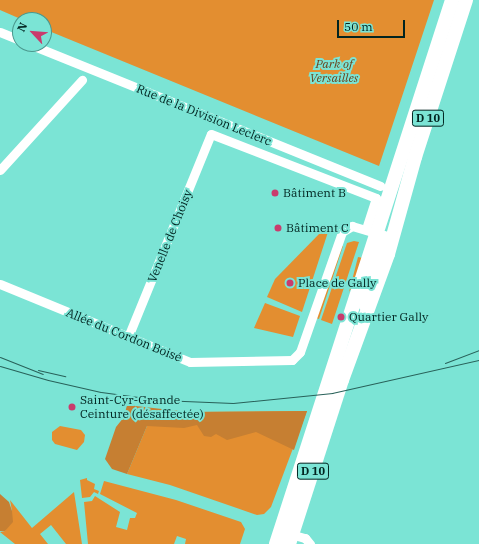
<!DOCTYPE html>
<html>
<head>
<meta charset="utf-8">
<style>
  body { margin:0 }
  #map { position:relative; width:479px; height:544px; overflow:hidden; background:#7be4d5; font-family:"IBM Plex Serif",serif }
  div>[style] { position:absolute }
  .green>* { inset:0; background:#e38e30 }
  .forest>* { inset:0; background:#c67f32 }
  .street>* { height:9px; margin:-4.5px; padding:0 4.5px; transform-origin:4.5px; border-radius:4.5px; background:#fff }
  .primary>* { height:14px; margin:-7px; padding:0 7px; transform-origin:7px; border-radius:7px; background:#fff }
  .tram>* { height:1px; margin:-0.5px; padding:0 0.5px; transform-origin:0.5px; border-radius:0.5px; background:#286159 }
  .dots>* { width:11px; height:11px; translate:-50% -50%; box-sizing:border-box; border:2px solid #7be4d5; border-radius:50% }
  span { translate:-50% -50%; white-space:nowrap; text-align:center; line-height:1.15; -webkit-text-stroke:4px #7be4d5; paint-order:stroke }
  .shield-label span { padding:1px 3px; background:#7be4d5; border:1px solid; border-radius:3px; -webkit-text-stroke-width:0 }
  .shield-label { font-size:11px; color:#012420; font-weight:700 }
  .park-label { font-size:12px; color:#6a431d; font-style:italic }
  .street-label { font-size:12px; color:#012420 }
  .poi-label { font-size:12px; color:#012420 }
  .left { translate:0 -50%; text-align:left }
  .north { position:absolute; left:12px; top:12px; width:40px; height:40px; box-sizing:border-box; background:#7be4d5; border:1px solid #4a978d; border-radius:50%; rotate:296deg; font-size:11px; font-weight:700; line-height:16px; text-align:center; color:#012420 }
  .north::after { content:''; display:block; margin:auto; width:14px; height:18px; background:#c93c6d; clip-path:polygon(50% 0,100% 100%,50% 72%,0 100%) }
  .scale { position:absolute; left:337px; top:20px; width:68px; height:18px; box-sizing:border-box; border:2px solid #012420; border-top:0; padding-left:5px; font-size:12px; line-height:14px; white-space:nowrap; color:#012420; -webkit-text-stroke:3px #7be4d5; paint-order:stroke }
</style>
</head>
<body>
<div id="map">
  <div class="green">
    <i style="clip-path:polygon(0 0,434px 0,379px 166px,44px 29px,44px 20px,23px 20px,0 10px)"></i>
    <i style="clip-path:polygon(322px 231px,328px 232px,302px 312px,267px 297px,275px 279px)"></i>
    <i style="clip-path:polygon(354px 241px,359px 242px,332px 324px,321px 320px,347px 243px)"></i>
    <i style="clip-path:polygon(343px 246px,319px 319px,316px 318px,339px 247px)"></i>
    <i style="clip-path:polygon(358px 257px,363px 258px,357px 279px,349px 292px)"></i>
    <i style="clip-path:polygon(265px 303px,300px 316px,293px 337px,254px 328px)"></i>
    <i style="clip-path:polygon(307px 411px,271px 507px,264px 514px,257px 515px,170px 485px,127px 474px,147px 426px,188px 412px)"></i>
    <i style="clip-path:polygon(60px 426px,81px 430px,85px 435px,84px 442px,77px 450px,55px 444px,52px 440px,52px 432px)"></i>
    <i style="clip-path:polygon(87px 478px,87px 480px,95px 484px,94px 489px,99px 491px,98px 494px,94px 492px,90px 497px,82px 498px,80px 480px)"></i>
    <i style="clip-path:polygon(104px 481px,176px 500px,241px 522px,245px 529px,240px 544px,185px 544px,186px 539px,177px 536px,174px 544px,88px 544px,84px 502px,92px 501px,95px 496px,120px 512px,116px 527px,127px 530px,130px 518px,135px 518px,137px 513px,100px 494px)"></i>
    <i style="clip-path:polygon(74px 492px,82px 544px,66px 544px,51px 525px,40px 534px,48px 544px,15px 544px,0 532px,5px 531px,12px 511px,10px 500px,32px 528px)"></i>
  </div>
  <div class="forest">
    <i style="clip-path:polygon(127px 405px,188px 412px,307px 411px,294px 450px,256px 432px,227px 440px,216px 434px,211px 437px,204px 436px,197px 425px,184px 428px,147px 426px,127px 474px,112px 469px,105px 459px,116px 427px,124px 417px)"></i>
    <i style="clip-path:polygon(0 494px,9px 502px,12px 511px,13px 522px,5px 531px,0 531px)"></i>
  </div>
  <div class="street">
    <i style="left:0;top:32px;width:22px;rotate:22deg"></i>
    <i style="left:29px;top:44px;width:379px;rotate:22deg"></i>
    <i style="left:0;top:170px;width:122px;rotate:-47.7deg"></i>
    <i style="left:0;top:284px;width:205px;rotate:22.3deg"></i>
    <i style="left:190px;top:362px;width:102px;rotate:-1.1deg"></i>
    <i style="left:292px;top:360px;width:11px;rotate:-45deg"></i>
    <i style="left:300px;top:352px;width:127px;rotate:-70.7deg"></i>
    <i style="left:342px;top:232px;width:12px;rotate:-31deg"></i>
    <i style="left:352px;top:226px;width:43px;rotate:16.3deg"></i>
    <i style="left:363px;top:306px;width:74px;rotate:-73.5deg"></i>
    <i style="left:128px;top:337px;width:219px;rotate:-67.8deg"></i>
    <i style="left:211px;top:134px;width:177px;rotate:21.2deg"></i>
    <i style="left:376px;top:198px;width:33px;rotate:108deg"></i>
    <i style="left:287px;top:533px;width:19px;rotate:16deg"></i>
    <i style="left:305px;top:538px;width:8px;rotate:50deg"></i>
  </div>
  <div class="primary">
    <i style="left:276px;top:544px;width:572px;rotate:-72.07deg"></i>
    <i style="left:289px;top:544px;width:172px;rotate:-72.1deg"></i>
    <i style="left:342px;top:380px;width:134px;rotate:-69.9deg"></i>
    <i style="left:388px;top:254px;width:101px;rotate:-74.4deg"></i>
    <i style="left:415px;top:157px;width:165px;rotate:-72deg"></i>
  </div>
  <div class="tram">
    <i style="left:0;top:357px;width:46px;rotate:21.6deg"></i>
    <i style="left:445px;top:363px;width:36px;rotate:-21deg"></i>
    <i style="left:0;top:366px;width:50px;rotate:16.3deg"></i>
    <i style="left:48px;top:380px;width:54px;rotate:12.8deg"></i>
    <i style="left:101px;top:392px;width:60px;rotate:7.7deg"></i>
    <i style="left:160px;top:400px;width:73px;rotate:2.4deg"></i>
    <i style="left:233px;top:403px;width:100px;rotate:-5.8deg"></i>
    <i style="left:332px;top:393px;width:151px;rotate:-12.7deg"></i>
    <i style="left:38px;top:370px;width:28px;rotate:13deg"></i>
  </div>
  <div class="dots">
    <i style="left:275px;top:193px;background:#c93c6d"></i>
    <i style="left:278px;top:228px;background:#c93c6d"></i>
    <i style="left:290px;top:283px;background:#c93c6d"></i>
    <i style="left:341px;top:317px;background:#c93c6d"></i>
    <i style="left:72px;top:407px;background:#c93c6d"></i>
  </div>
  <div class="shield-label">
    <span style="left:428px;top:118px">D 10</span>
    <span style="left:313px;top:471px">D 10</span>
  </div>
  <div class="park-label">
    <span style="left:334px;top:71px">Park of<br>Versailles</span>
  </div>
  <div class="street-label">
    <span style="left:204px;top:115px;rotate:22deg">Rue de la Division Leclerc</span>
    <span style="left:170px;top:236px;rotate:-68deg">Venelle de Choisy</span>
    <span style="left:124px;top:335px;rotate:22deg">Allée du Cordon Boisé</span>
  </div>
  <div class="poi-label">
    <span class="left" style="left:283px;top:193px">Bâtiment B</span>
    <span class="left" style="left:286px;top:228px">Bâtiment C</span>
    <span class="left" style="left:298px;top:283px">Place de Gally</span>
    <span class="left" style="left:349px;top:317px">Quartier Gally</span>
    <span class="left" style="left:80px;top:407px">Saint-Cyr-Grande<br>Ceinture (désaffectée)</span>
  </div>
  <div class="north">N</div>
  <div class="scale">50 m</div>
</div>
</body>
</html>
